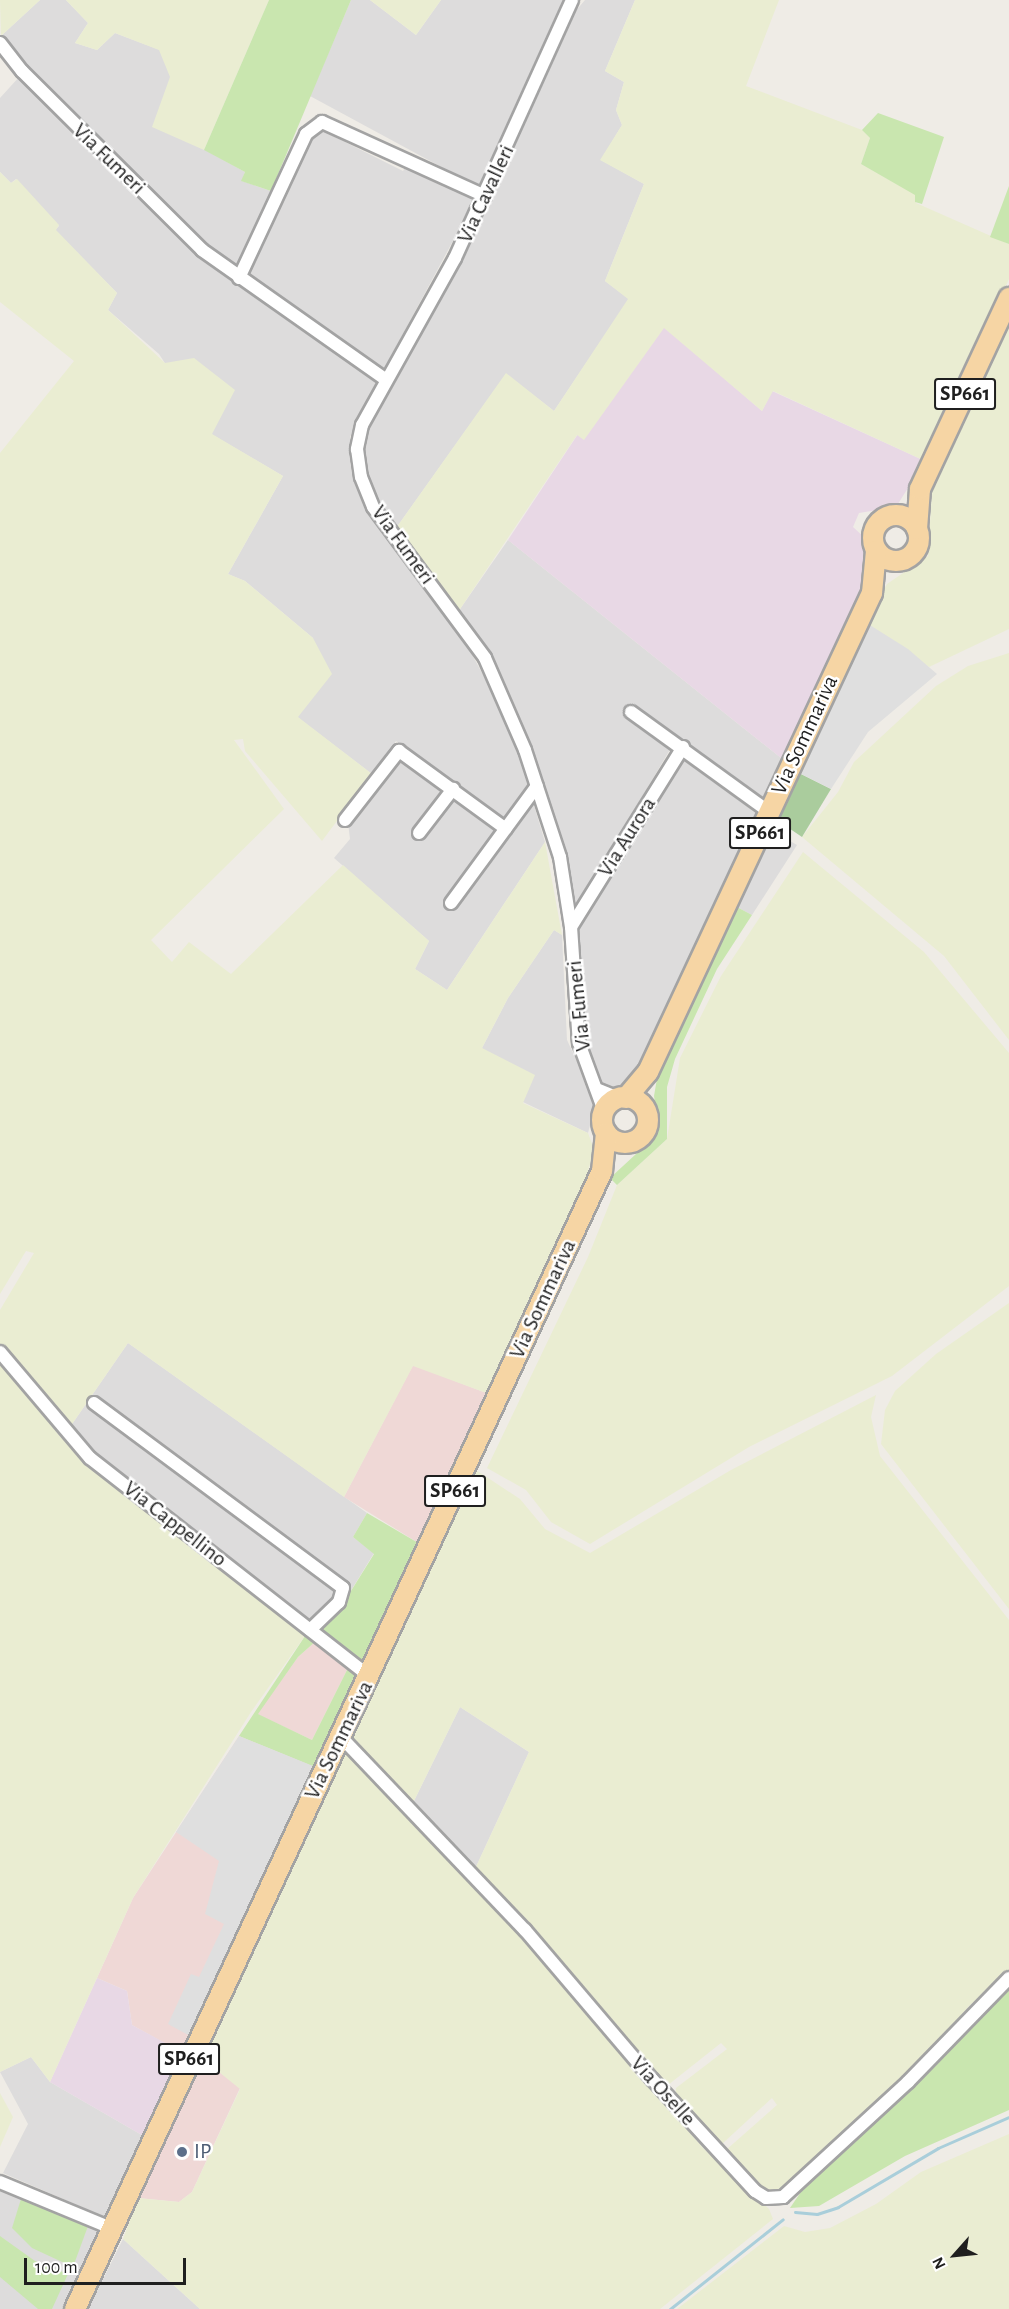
<!DOCTYPE html>
<html>
<head>
<meta charset="utf-8">
<style>
  body { margin:0 }
  #map { position:relative; width:1009px; height:2309px; overflow:hidden; background:#efece6; font-family:"Alegreya Sans",sans-serif }
  div>[style] { position:absolute }
  .residential>* { inset:0; background:#dddcdc }
  .commercial>* { inset:0; background:#efd8d6 }
  .industrial>* { inset:0; background:#e8d8e5 }
  .farmland>* { inset:0; background:#eaedd2 }
  .grass>* { inset:0; background:#c9e6af }
  .forest>* { inset:0; background:#aacc9d }
  .parking>* { inset:0; background:#dfdfdf }
  .stream>* { height:3px; margin:-1.5px; padding:0 1.5px; transform-origin:1.5px; border-radius:1.5px; background:#a9ceda }
  .roads { filter:drop-shadow(2px 0 #a3a3a3) drop-shadow(-2px 0 #a3a3a3) drop-shadow(0 2px #a3a3a3) drop-shadow(0 -2px #a3a3a3) }
  .street>* { height:12px; margin:-6px; padding:0 6px; transform-origin:6px; border-radius:6px; background:#fff }
  .primary>* { height:20px; margin:-10px; padding:0 10px; transform-origin:10px; border-radius:10px; background:#f6d5a4 }
  .primary>.ring { margin:-10px; padding:0; box-sizing:content-box; background:none; border:20px solid #f6d5a4; border-radius:50% }
  .dots>* { width:16px; height:16px; translate:-50% -50%; box-sizing:border-box; border:3px solid #fff; border-radius:50% }
  span { translate:-50% -50%; white-space:nowrap; text-align:center; line-height:1.15; -webkit-text-stroke:5px #fff; paint-order:stroke }
  .shield-label span { padding:2px 4px; background:#fff; border:2px solid; border-radius:4px; -webkit-text-stroke-width:0 }
  .shield-label { font-size:21px; color:#1f1f1f; font-weight:700 }
  .street-label { font-size:22px; color:#1f1f1f }
  .service-label { font-size:22px; color:#4e5e75 }
  .left { translate:0 -50%; text-align:left }
  .north { position:absolute; left:925px; top:2225px; width:60px; height:60px; -webkit-text-stroke:4px #fff; paint-order:stroke; rotate:243deg; font-size:16px; font-weight:700; line-height:24px; text-align:center; color:#1f1f1f }
  .north::after { content:''; display:block; margin:auto; width:21px; height:27px; background:#1f1f1f; clip-path:polygon(50% 0,100% 100%,50% 72%,0 100%) }
  .scale { position:absolute; left:24px; top:2258px; width:162px; height:27px; box-sizing:border-box; border:3px solid #1f1f1f; border-top:0; padding-left:8px; font-size:18px; line-height:21px; white-space:nowrap; color:#1f1f1f; -webkit-text-stroke:4px #fff; paint-order:stroke }
</style>
</head>
<body>
<div id="map">
  <div class="residential">
    <i style="clip-path:polygon(40px 0,66px 0,88px 23px,75px 43px,97px 50px,115px 33px,160px 50px,198px 146px,245px 172px,242px 181px,271px 191px,235px 271px,167px 211px,15px 56px,1px 36px)"></i>
    <i style="clip-path:polygon(351px 0,370px 0,416px 35px,441px 0,565px 0,482px 189px,310px 96px)"></i>
    <i style="clip-path:polygon(585px 0,635px 0,605px 71px,624px 82px,616px 110px,622px 125px,601px 160px,644px 184px,605px 281px,629px 299px,554px 411px,506px 374px,394px 531px,372px 498px,362px 468px,364px 424px,407px 353px,568px 20px)"></i>
    <i style="clip-path:polygon(20px 76px,158px 209px,377px 381px,350px 437px,351px 469px,367px 509px,469px 649px,506px 717px,530px 788px,501px 821px,396px 741px,372px 774px,297px 717px,313px 638px,245px 581px,228px 574px,283px 476px,211px 434px,159px 354px,108px 310px,117px 293px,55px 230px,59px 226px,16px 179px,11px 183px,0 172px,0 98px)"></i>
    <i style="clip-path:polygon(315px 127px,403px 171px,407px 164px,476px 198px,382px 373px,246px 278px)"></i>
    <i style="clip-path:polygon(508px 540px,786px 762px,765px 806px,678px 736px,573px 914px,561px 841px,511px 698px,458px 612px)"></i>
    <i style="clip-path:polygon(682px 753px,760px 817px,636px 1080px,621px 1092px,610px 1091px,599px 1081px,586px 1052px,575px 927px)"></i>
    <i style="clip-path:polygon(399px 757px,505px 837px,533px 802px,545px 842px,447px 990px,415px 969px,429px 941px,334px 858px,350px 839px,348px 823px)"></i>
    <i style="clip-path:polygon(771px 830px,797px 845px,752px 915px,735px 906px)"></i>
    <i style="clip-path:polygon(554px 930px,562px 935px,567px 1040px,596px 1102px,588px 1133px,523px 1102px,482px 1048px,508px 998px)"></i>
    <i style="clip-path:polygon(128px 1343px,367px 1513px,353px 1537px,374px 1553px,341px 1607px,319px 1631px,87px 1451px,68px 1430px)"></i>
    <i style="clip-path:polygon(460px 1707px,529px 1752px,475px 1869px,412px 1805px)"></i>
    <i style="clip-path:polygon(31px 2057px,50px 2082px,147px 2138px,107px 2218px,3px 2173px,28px 2124px,0 2072px)"></i>
    <i style="clip-path:polygon(0 2187px,102px 2231px,66px 2309px,0 2309px)"></i>
    <i style="clip-path:polygon(123px 2239px,200px 2309px,88px 2309px)"></i>
  </div>
  <div class="commercial">
    <i style="clip-path:polygon(413px 1365px,489px 1394px,420px 1544px,344px 1497px)"></i>
    <i style="clip-path:polygon(316px 1641px,348px 1668px,312px 1740px,257px 1714px,298px 1657px)"></i>
    <i style="clip-path:polygon(239px 1736px,317px 1768px,178px 2072px,159px 2063px,168px 2045px,132px 2025px,127px 1991px,97px 1978px,133px 1898px)"></i>
    <i style="clip-path:polygon(203px 2059px,240px 2088px,192px 2192px,179px 2202px,138px 2198px)"></i>
  </div>
  <div class="industrial">
    <i style="clip-path:polygon(664px 327px,762px 411px,772px 391px,925px 461px,896px 507px,859px 513px,853px 527px,866px 539px,871px 557px,869px 574px,786px 762px,508px 540px,578px 434px,584px 439px)"></i>
    <i style="clip-path:polygon(97px 1978px,127px 1991px,132px 2025px,169px 2045px,159px 2063px,178px 2072px,147px 2138px,50px 2082px)"></i>
  </div>
  <div class="farmland">
    <i style="clip-path:polygon(0 0,40px 0,1px 36px)"></i>
    <i style="clip-path:polygon(66px 0,269px 0,204px 150px,152px 127px,170px 77px,159px 50px,115px 33px,97px 50px,75px 43px,88px 23px)"></i>
    <i style="clip-path:polygon(370px 0,441px 0,416px 35px)"></i>
    <i style="clip-path:polygon(635px 0,779px 0,746px 86px,862px 130px,870px 138px,861px 164px,916px 195px,916px 203px,1009px 244px,1009px 279px,925px 461px,773px 391px,762px 411px,664px 328px,584px 440px,577px 435px,458px 612px,394px 531px,506px 373px,554px 411px,628px 299px,605px 281px,644px 184px,600px 160px,622px 125px,616px 110px,624px 82px,605px 71px)"></i>
    <i style="clip-path:polygon(0 172px,11px 183px,17px 179px,59px 225px,56px 230px,117px 293px,108px 310px,165px 363px,194px 358px,235px 390px,212px 434px,283px 476px,228px 574px,245px 581px,313px 638px,332px 674px,298px 717px,372px 774px,322px 841px,245px 751px,243px 739px,234px 740px,284px 809px,151px 940px,172px 962px,189px 942px,231px 974px,343px 865px,429px 941px,415px 969px,447px 990px,545px 842px,562px 935px,554px 930px,508px 998px,482px 1048px,535px 1075px,523px 1103px,588px 1133px,594px 1149px,586px 1179px,489px 1394px,413px 1366px,344px 1497px,128px 1343px,68px 1430px,0 1347px,0 1310px,34px 1253px,26px 1251px,0 1294px,0 453px,74px 361px,0 302px)"></i>
    <i style="clip-path:polygon(1009px 318px,1009px 629px,929px 667px,865px 622px,887px 584px,928px 556px,932px 490px)"></i>
    <i style="clip-path:polygon(1009px 653px,1009px 1040px,944px 956px,802px 837px,838px 792px,854px 762px,936px 686px,968px 666px)"></i>
    <i style="clip-path:polygon(803px 852px,924px 952px,1009px 1053px,1009px 1286px,892px 1376px,749px 1447px,590px 1544px,551px 1522px,526px 1490px,487px 1468px,588px 1257px,617px 1185px,667px 1139px,680px 1058px,721px 976px)"></i>
    <i style="clip-path:polygon(1009px 1303px,1009px 1609px,881px 1444px,885px 1410px,895px 1391px,936px 1354px)"></i>
    <i style="clip-path:polygon(0 1358px,61px 1438px,307px 1633px,251px 1712px,133px 1898px,50px 2082px,31px 2057px,0 2072px)"></i>
    <i style="clip-path:polygon(876px 1395px,871px 1417px,880px 1456px,1009px 1620px,1009px 1971px,969px 2006px,914px 2072px,781px 2191px,771px 2192px,760px 2189px,726px 2150px,777px 2105px,772px 2098px,722px 2144px,716px 2144px,675px 2098px,676px 2088px,727px 2049px,721px 2043px,668px 2085px,475px 1869px,529px 1752px,460px 1707px,412px 1805px,350px 1738px,476px 1470px,520px 1499px,545px 1529px,590px 1553px,731px 1470px)"></i>
    <i style="clip-path:polygon(342px 1753px,352px 1757px,533px 1949px,703px 2148px,769px 2209px,773px 2219px,660px 2309px,200px 2309px,123px 2239px,138px 2198px,179px 2202px,192px 2192px,240px 2089px,203px 2059px)"></i>
    <i style="clip-path:polygon(0 2093px,13px 2117px,0 2147px)"></i>
    <i style="clip-path:polygon(1009px 2134px,1009px 2309px,677px 2309px,784px 2226px,805px 2232px,830px 2228px,876px 2204px,921px 2172px)"></i>
  </div>
  <div class="grass">
    <i style="clip-path:polygon(269px 0,351px 0,271px 191px,241px 181px,245px 172px,204px 150px)"></i>
    <i style="clip-path:polygon(878px 113px,944px 137px,922px 204px,915px 202px,915px 195px,861px 164px,870px 138px,862px 130px)"></i>
    <i style="clip-path:polygon(1009px 186px,1009px 244px,990px 237px)"></i>
    <i style="clip-path:polygon(735px 906px,752px 915px,717px 969px,675px 1059px,667px 1087px,667px 1139px,617px 1185px,610px 1178px,649px 1142px,658px 1122px,654px 1096px,659px 1067px)"></i>
    <i style="clip-path:polygon(367px 1513px,420px 1544px,365px 1664px,319px 1631px,341px 1607px,374px 1554px,353px 1537px)"></i>
    <i style="clip-path:polygon(307px 1633px,316px 1641px,298px 1657px,258px 1714px,312px 1740px,348px 1668px,359px 1676px,317px 1768px,239px 1736px)"></i>
    <i style="clip-path:polygon(1009px 1984px,1009px 2110px,905px 2156px,819px 2206px,790px 2208px,811px 2177px)"></i>
    <i style="clip-path:polygon(21px 2199px,88px 2226px,73px 2267px,32px 2248px,12px 2228px)"></i>
    <i style="clip-path:polygon(0 2236px,35px 2261px,68px 2274px,52px 2309px,38px 2309px,0 2277px)"></i>
  </div>
  <div class="forest">
    <i style="clip-path:polygon(797px 772px,831px 789px,802px 837px,774px 818px)"></i>
  </div>
  <div class="parking">
    <i style="clip-path:polygon(865px 622px,908px 649px,937px 674px,868px 732px,831px 789px,797px 772px)"></i>
    <i style="clip-path:polygon(239px 1736px,313px 1766px,190px 2036px,168px 2024px,191px 1974px,199px 1977px,224px 1924px,205px 1914px,219px 1861px,176px 1832px)"></i>
  </div>
  <div class="stream">
    <i style="left:795px;top:2212px;width:22px;rotate:5deg"></i>
    <i style="left:817px;top:2214px;width:22px;rotate:-18deg"></i>
    <i style="left:838px;top:2207px;width:116px;rotate:-30.5deg"></i>
    <i style="left:938px;top:2148px;width:77px;rotate:-23.6deg"></i>
    <i style="left:670px;top:2309px;width:144px;rotate:-38.5deg"></i>
  </div>
  <div class="roads">
    <div class="street">
      <i style="left:572px;top:0;width:283px;rotate:114.4deg"></i>
      <i style="left:455px;top:258px;width:191px;rotate:119.1deg"></i>
      <i style="left:362px;top:425px;width:25px;rotate:102deg"></i>
      <i style="left:357px;top:449px;width:28px;rotate:82deg"></i>
      <i style="left:361px;top:477px;width:32px;rotate:68deg"></i>
      <i style="left:373px;top:507px;width:188px;rotate:53.4deg"></i>
      <i style="left:485px;top:658px;width:100px;rotate:66.5deg"></i>
      <i style="left:525px;top:750px;width:113px;rotate:71.9deg"></i>
      <i style="left:560px;top:857px;width:71px;rotate:81.1deg"></i>
      <i style="left:571px;top:927px;width:116px;rotate:86.1deg"></i>
      <i style="left:579px;top:1043px;width:72px;rotate:69.8deg"></i>
      <i style="left:0;top:43px;width:36px;rotate:52deg"></i>
      <i style="left:22px;top:71px;width:254px;rotate:44.8deg"></i>
      <i style="left:202px;top:250px;width:225px;rotate:35.2deg"></i>
      <i style="left:239px;top:278px;width:159px;rotate:-65deg"></i>
      <i style="left:306px;top:134px;width:20px;rotate:-37deg"></i>
      <i style="left:322px;top:122px;width:179px;rotate:24.4deg"></i>
      <i style="left:631px;top:712px;width:170px;rotate:35.9deg"></i>
      <i style="left:345px;top:820px;width:88px;rotate:-52deg"></i>
      <i style="left:399px;top:751px;width:132px;rotate:36.1deg"></i>
      <i style="left:419px;top:833px;width:56px;rotate:-52.3deg"></i>
      <i style="left:451px;top:903px;width:145px;rotate:-53.7deg"></i>
      <i style="left:571px;top:927px;width:212px;rotate:-58.1deg"></i>
      <i style="left:599px;top:1090px;width:22px;rotate:22deg"></i>
      <i style="left:0;top:1352px;width:139px;rotate:49.7deg"></i>
      <i style="left:90px;top:1458px;width:354px;rotate:38deg"></i>
      <i style="left:94px;top:1403px;width:310px;rotate:36.6deg"></i>
      <i style="left:343px;top:1588px;width:15px;rotate:106deg"></i>
      <i style="left:339px;top:1602px;width:40px;rotate:136deg"></i>
      <i style="left:340px;top:1736px;width:268px;rotate:46.4deg"></i>
      <i style="left:525px;top:1930px;width:196px;rotate:49.6deg"></i>
      <i style="left:652px;top:2079px;width:152px;rotate:47.4deg"></i>
      <i style="left:755px;top:2191px;width:13px;rotate:32deg"></i>
      <i style="left:766px;top:2198px;width:17px;rotate:-3deg"></i>
      <i style="left:783px;top:2197px;width:170px;rotate:-42.6deg"></i>
      <i style="left:908px;top:2082px;width:145px;rotate:-45.8deg"></i>
      <i style="left:0;top:2182px;width:120px;rotate:22.5deg"></i>
    </div>
    <div class="primary">
      <i class="ring" style="left:873px;top:515px;width:26px;height:26px"></i>
      <i style="left:917px;top:529px;width:40px;rotate:-85.7deg"></i>
      <i style="left:920px;top:489px;width:211px;rotate:-65deg"></i>
      <i class="ring" style="left:602px;top:1097px;width:26px;height:26px"></i>
      <i style="left:626px;top:1098px;width:34px;rotate:-50deg"></i>
      <i style="left:648px;top:1072px;width:529px;rotate:-64.94deg"></i>
      <i style="left:872px;top:593px;width:42px;rotate:-84.6deg"></i>
      <i style="left:75px;top:2309px;width:1254px;rotate:-65.15deg"></i>
      <i style="left:602px;top:1171px;width:38px;rotate:-84deg"></i>
    </div>
  </div>
  <div class="dots">
    <i style="left:182px;top:2152px;background:#5c6f8a"></i>
  </div>
  <div class="shield-label">
    <span style="left:965px;top:394px">SP661</span>
    <span style="left:760px;top:833px">SP661</span>
    <span style="left:455px;top:1491px">SP661</span>
    <span style="left:189px;top:2059px">SP661</span>
  </div>
  <div class="street-label">
    <span style="left:109px;top:159px;rotate:44deg">Via Fumeri</span>
    <span style="left:486px;top:194px;rotate:-65deg">Via Cavalleri</span>
    <span style="left:403px;top:545px;rotate:54deg">Via Fumeri</span>
    <span style="left:805px;top:735px;rotate:-65deg">Via Sommariva</span>
    <span style="left:627px;top:837px;rotate:-58deg">Via Aurora</span>
    <span style="left:579px;top:1006px;rotate:-96deg">Via Fumeri</span>
    <span style="left:543px;top:1299px;rotate:-65deg">Via Sommariva</span>
    <span style="left:175px;top:1524px;rotate:38deg">Via Cappellino</span>
    <span style="left:339px;top:1740px;rotate:-64deg">Via Sommariva</span>
    <span style="left:663px;top:2091px;rotate:48deg">Via Oselle</span>
  </div>
  <div class="service-label">
    <span class="left" style="left:194px;top:2152px">IP</span>
  </div>
  <div class="north">N</div>
  <div class="scale">100 m</div>
</div>
</body>
</html>
